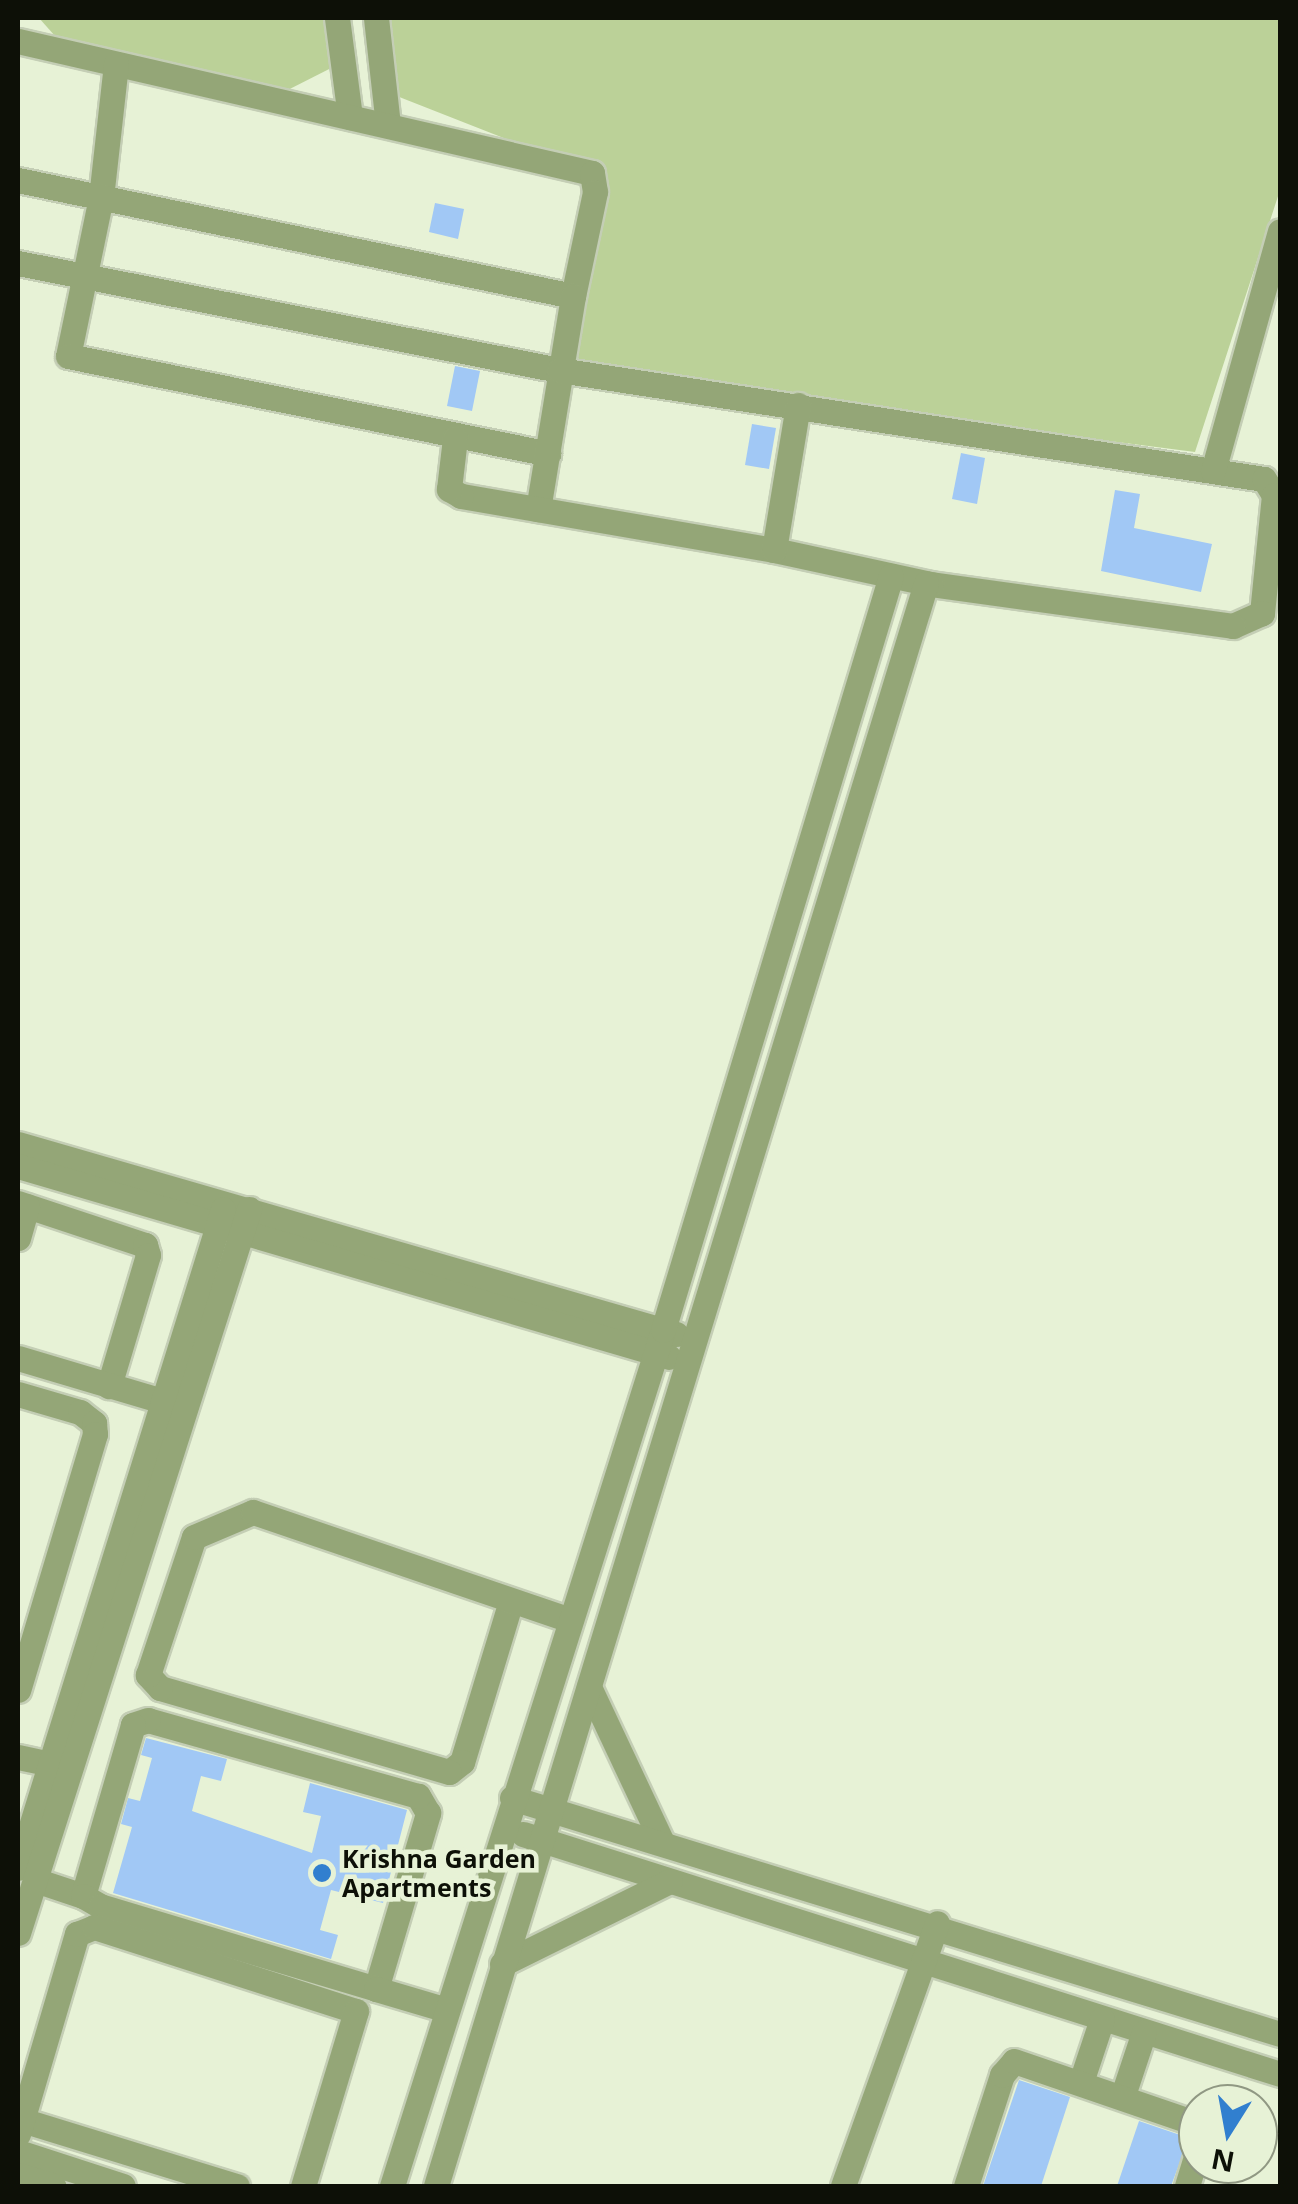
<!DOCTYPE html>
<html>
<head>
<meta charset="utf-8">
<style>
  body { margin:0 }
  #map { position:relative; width:1298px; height:2204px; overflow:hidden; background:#e7f2d6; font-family:"Open Sans",sans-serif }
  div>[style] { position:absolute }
  .green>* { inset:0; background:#bbd198 }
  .building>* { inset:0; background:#a1c8f5 }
  .roads { filter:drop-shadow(2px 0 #c4ceb5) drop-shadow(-2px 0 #c4ceb5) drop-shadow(0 2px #c4ceb5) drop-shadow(0 -2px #c4ceb5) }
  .minor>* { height:25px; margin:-12.5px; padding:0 12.5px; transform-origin:12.5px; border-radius:12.5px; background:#94a677 }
  .dots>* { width:28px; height:28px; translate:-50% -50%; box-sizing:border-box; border:5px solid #e7f2d6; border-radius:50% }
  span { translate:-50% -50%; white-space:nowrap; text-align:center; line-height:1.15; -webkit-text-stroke:9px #e7f2d6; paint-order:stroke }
  .poi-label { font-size:25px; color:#0d1007; font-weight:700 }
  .left { translate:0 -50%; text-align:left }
  .frame { position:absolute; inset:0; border:20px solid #0d1007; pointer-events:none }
  .north { position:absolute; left:1178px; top:2084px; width:100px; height:100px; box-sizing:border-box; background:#e7f2d6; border:2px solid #909883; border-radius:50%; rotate:191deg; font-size:28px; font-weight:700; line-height:40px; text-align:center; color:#0d1007 }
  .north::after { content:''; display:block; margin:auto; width:35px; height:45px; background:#317fcf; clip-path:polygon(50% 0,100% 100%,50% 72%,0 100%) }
</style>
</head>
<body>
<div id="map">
  <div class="green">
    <i style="clip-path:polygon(39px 18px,337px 18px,343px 62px,270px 99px,71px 54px)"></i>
    <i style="clip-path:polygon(376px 18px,1280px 18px,1280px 190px,1195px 452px,559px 370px,583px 169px,384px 91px)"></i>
  </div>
  <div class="building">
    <i style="clip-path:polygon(435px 203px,464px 209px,458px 239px,429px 232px)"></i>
    <i style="clip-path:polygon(455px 366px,480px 371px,472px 411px,447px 406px)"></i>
    <i style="clip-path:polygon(752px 424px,776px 428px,769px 469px,745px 465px)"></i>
    <i style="clip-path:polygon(961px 453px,985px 458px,977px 504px,952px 499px)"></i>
    <i style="clip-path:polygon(1115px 490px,1140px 494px,1134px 528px,1212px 544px,1201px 592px,1101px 571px)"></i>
    <i style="clip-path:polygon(146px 1738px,227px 1759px,221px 1781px,201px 1776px,192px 1811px,312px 1853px,321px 1816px,303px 1812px,310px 1783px,407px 1810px,383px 1903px,331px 1890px,320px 1930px,338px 1935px,331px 1959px,113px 1893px,132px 1827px,121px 1824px,128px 1798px,140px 1801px,152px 1758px,141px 1755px)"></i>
    <i style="clip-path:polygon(1019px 2080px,1070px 2097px,1041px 2186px,983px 2186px)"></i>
    <i style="clip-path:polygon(1139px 2121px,1189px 2138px,1171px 2186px,1117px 2186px)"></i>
  </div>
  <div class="roads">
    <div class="minor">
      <i style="left:337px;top:18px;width:100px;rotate:82.5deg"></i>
      <i style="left:376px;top:18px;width:108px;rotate:83.6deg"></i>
      <i style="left:18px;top:41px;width:589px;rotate:12.95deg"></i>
      <i style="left:592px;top:173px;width:19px;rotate:81deg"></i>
      <i style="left:595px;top:192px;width:106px;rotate:101.9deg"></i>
      <i style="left:116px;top:64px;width:134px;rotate:96.4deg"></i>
      <i style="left:101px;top:197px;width:162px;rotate:101.7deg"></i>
      <i style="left:68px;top:356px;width:490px;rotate:11.5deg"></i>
      <i style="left:18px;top:180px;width:567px;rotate:11.81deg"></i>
      <i style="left:573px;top:296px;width:216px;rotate:99.3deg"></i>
      <i style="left:18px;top:263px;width:551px;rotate:11.19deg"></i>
      <i style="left:559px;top:370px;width:713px;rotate:8.79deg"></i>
      <i style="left:1264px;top:479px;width:19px;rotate:58deg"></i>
      <i style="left:1274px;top:495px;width:119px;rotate:95.8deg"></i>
      <i style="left:1262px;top:613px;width:32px;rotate:156deg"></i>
      <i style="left:1233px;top:626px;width:305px;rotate:-172.1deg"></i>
      <i style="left:931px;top:584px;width:161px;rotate:-167.8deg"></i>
      <i style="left:774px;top:550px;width:318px;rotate:-170.2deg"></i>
      <i style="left:461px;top:496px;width:14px;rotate:-150deg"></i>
      <i style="left:449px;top:489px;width:51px;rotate:-83.3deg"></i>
      <i style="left:1213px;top:471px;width:249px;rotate:-74.4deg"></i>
      <i style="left:774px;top:550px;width:147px;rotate:-80.6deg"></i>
      <i style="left:18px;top:1144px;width:685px;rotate:16.11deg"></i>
      <i style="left:18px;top:1166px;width:678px;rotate:16.35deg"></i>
      <i style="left:18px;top:1203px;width:134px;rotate:18.3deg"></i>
      <i style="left:145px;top:1245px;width:10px;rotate:73deg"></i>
      <i style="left:148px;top:1255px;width:137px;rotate:106.6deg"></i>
      <i style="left:18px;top:1238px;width:33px;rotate:-74deg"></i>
      <i style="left:18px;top:1358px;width:150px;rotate:16.6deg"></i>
      <i style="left:18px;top:1394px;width:65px;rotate:16.2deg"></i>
      <i style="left:80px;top:1412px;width:18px;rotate:38deg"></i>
      <i style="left:94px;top:1423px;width:11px;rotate:85deg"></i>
      <i style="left:95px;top:1434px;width:267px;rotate:106.7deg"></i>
      <i style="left:511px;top:1601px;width:168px;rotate:106.9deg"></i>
      <i style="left:462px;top:1762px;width:16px;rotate:142deg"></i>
      <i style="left:449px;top:1772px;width:301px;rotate:-163.8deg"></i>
      <i style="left:160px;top:1688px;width:18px;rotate:-133deg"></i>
      <i style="left:148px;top:1675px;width:145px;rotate:-71.6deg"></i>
      <i style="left:194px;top:1537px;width:64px;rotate:-23deg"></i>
      <i style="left:253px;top:1512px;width:333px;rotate:18.8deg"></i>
      <i style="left:589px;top:1687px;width:171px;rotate:64.8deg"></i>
      <i style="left:18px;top:1757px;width:33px;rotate:12deg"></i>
      <i style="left:512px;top:1798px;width:803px;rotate:17.08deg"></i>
      <i style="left:523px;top:1834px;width:794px;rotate:17.59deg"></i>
      <i style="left:18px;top:1868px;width:690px;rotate:-72.72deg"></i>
      <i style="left:35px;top:1880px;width:51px;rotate:18.4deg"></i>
      <i style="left:18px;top:1933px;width:760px;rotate:-72.3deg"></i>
      <i style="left:502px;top:1964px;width:187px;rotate:-26.3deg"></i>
      <i style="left:376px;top:1989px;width:184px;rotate:-73.5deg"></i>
      <i style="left:428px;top:1813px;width:20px;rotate:-120deg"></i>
      <i style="left:418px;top:1796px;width:280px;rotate:-164.3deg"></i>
      <i style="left:148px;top:1720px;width:16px;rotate:162deg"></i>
      <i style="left:133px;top:1725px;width:178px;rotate:106.3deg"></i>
      <i style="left:83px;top:1896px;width:20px;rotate:30deg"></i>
      <i style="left:100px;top:1906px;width:288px;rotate:16.7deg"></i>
      <i style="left:376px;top:1989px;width:74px;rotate:16.5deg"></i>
      <i style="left:1082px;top:2079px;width:63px;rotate:-71.6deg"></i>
      <i style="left:1123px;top:2095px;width:66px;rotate:-71.6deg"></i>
      <i style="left:22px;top:2120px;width:225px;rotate:17.1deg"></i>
      <i style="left:18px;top:2134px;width:209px;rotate:-73.6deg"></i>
      <i style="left:77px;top:1934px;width:18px;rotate:-22deg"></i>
      <i style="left:94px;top:1927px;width:275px;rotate:17.8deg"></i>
      <i style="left:356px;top:2011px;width:183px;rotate:106.8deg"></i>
      <i style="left:18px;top:2152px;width:110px;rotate:17.9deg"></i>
      <i style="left:18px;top:2175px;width:37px;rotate:17deg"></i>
      <i style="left:392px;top:2186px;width:898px;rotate:-72.43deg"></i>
      <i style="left:663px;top:1330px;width:788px;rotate:-73.18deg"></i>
      <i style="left:436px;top:2186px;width:1676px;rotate:-73deg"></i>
      <i style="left:843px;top:2186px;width:279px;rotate:-70.3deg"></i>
      <i style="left:966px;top:2186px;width:117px;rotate:-72deg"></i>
      <i style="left:1002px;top:2075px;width:18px;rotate:-49deg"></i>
      <i style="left:1014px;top:2061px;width:194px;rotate:18.9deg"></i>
      <i style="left:1187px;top:2186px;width:37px;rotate:-73deg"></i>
    </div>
  </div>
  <div class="dots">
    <i style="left:322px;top:1873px;background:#317fcf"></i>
  </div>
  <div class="poi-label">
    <span class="left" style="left:342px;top:1873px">Krishna Garden<br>Apartments</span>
  </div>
  <div class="frame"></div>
  <div class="north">N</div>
</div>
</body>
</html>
